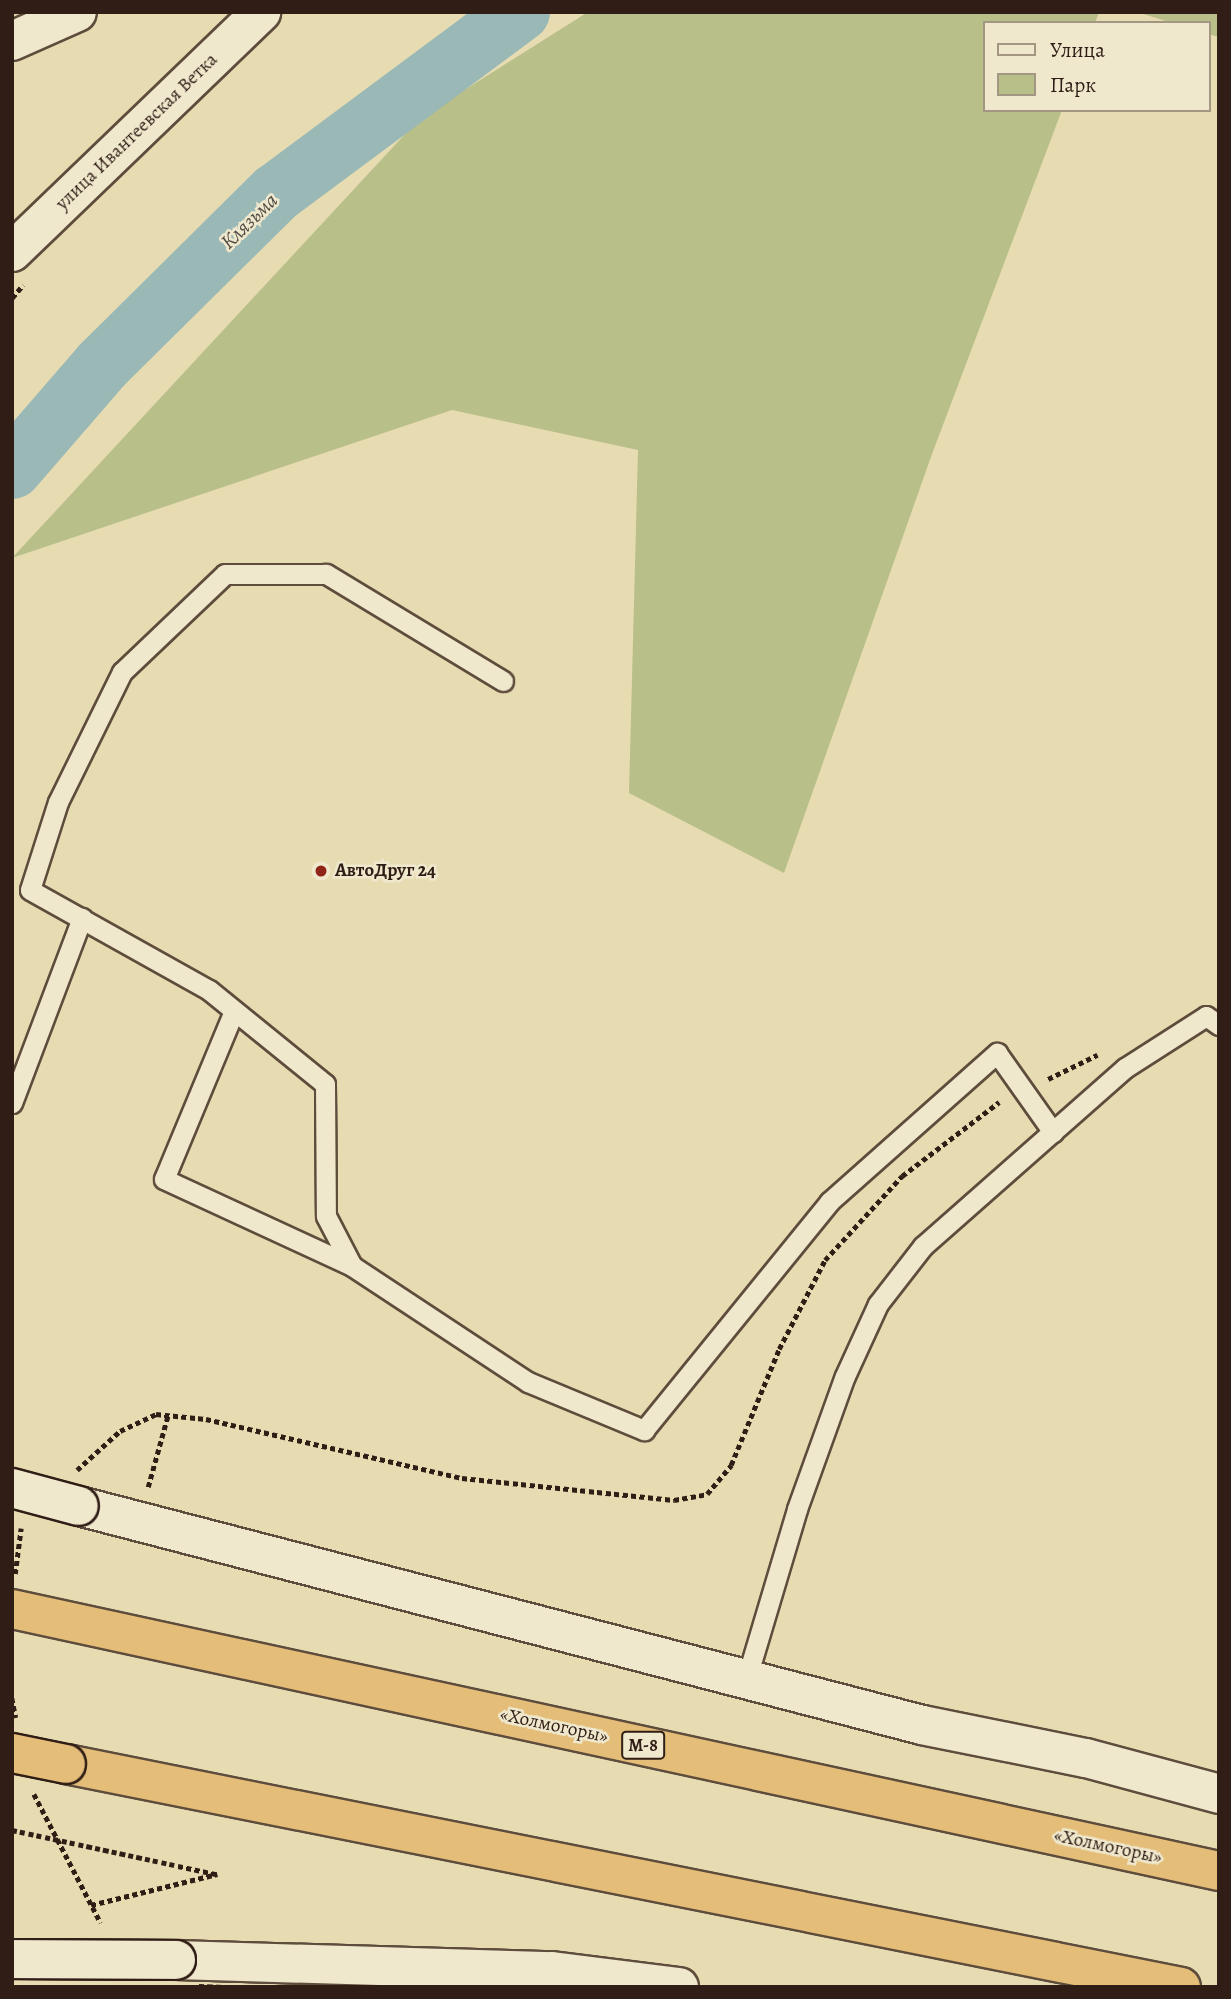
<!DOCTYPE html>
<html>
<head>
<meta charset="utf-8">
<style>
  body { margin:0 }
  #map { position:relative; width:1231px; height:1999px; overflow:hidden; background:#e7dbb2; font-family:Alegreya,serif }
  div>[style] { position:absolute }
  .green>* { inset:0; background:#b9bf89 }
  .river>* { height:60px; margin:-30px; padding:0 30px; transform-origin:30px; border-radius:30px; background:#9ab9b6 }
  .path>* { height:4.5px; margin-top:-2.25px; transform-origin:0; background:repeating-linear-gradient(90deg,#301d15 0 5px,transparent 0 8.5px) }
  .roads { filter:drop-shadow(2px 0 #5e4c3c) drop-shadow(-2px 0 #5e4c3c) drop-shadow(0 2px #5e4c3c) drop-shadow(0 -2px #5e4c3c) }
  .lane>* { height:19px; margin:-9.5px; padding:0 9.5px; transform-origin:9.5px; border-radius:9.5px; background:#efe8cd }
  .secondary>* { height:38px; margin:-19px; padding:0 19px; transform-origin:19px; border-radius:19px; background:#efe8cd }
  .highway>* { height:38px; margin:-19px; padding:0 19px; transform-origin:19px; border-radius:19px; background:#e4be79 }
  .path-bridge>* { height:4.5px; margin-top:-2.25px; transform-origin:0; background:repeating-linear-gradient(90deg,#301d15 0 5px,transparent 0 8.5px) }
  .bridges { filter:drop-shadow(2px 0 #301d15) drop-shadow(-2px 0 #301d15) drop-shadow(0 2px #301d15) drop-shadow(0 -2px #301d15) }
  .secondary-bridge>* { height:38px; margin:-19px; padding:0 19px; transform-origin:19px; border-radius:19px; background:#efe8cd }
  .highway-bridge>* { height:38px; margin:-19px; padding:0 19px; transform-origin:19px; border-radius:19px; background:#e4be79 }
  .dots>* { width:19px; height:19px; translate:-50% -50%; box-sizing:border-box; border:4px solid #efe8cd; border-radius:50% }
  span { translate:-50% -50%; white-space:nowrap; text-align:center; line-height:1.15; -webkit-text-stroke:5px #efe8cd; paint-order:stroke }
  .shield-label span { padding:2px 5px; background:#efe8cd; border:2px solid; border-radius:5px; -webkit-text-stroke-width:0 }
  .shield-label { font-size:18px; color:#301d15; font-weight:700 }
  .street-label { font-size:19px; color:#301d15 }
  .poi-label { font-size:19px; color:#301d15; font-weight:700 }
  .left { translate:0 -50%; text-align:left }
  .water-label { font-size:21px; color:#504c45; font-style:italic }
  .frame { position:absolute; inset:0; border:14px solid #301d15; pointer-events:none }
  .legend { position:absolute; left:983px; top:21px; width:228px; height:91px; box-sizing:border-box; background:#efe8cd; border:2px solid #a39783; margin:0; padding:9px 12px; list-style:none; font-size:21px; color:#301d15 }
  .legend li { display:flex; align-items:center; gap:14px; height:35px }
  .legend b { width:35px; border:2px solid #a39783 }
</style>
</head>
<body>
<div id="map">
  <div class="green">
    <i style="clip-path:polygon(588px 12px,1099px 12px,1095px 23px,984px 23px,984px 110px,1062px 110px,932px 454px,784px 873px,629px 793px,638px 450px,452px 410px,12px 558px,420px 118px)"></i>
    <i style="clip-path:polygon(1137px 12px,1219px 12px,1219px 37px,1208px 34px,1208px 23px,1172px 23px)"></i>
  </div>
  <div class="river">
    <i style="left:12px;top:469px;width:138px;rotate:-49.1deg"></i>
    <i style="left:102px;top:365px;width:245px;rotate:-44.7deg"></i>
    <i style="left:276px;top:193px;width:304px;rotate:-36.6deg"></i>
  </div>
  <div class="path">
    <i style="left:12px;top:298px;width:17px;rotate:-50deg"></i>
    <i style="left:1048px;top:1079px;width:55px;rotate:-26.1deg"></i>
    <i style="left:77px;top:1470px;width:58px;rotate:-42.2deg"></i>
    <i style="left:120px;top:1431px;width:40px;rotate:-25deg"></i>
    <i style="left:156px;top:1414px;width:50px;rotate:5.7deg"></i>
    <i style="left:206px;top:1419px;width:263px;rotate:13deg"></i>
    <i style="left:462px;top:1478px;width:213px;rotate:5.9deg"></i>
    <i style="left:674px;top:1500px;width:34px;rotate:-10deg"></i>
    <i style="left:707px;top:1494px;width:38px;rotate:-50deg"></i>
    <i style="left:731px;top:1465px;width:126px;rotate:-67.5deg"></i>
    <i style="left:779px;top:1349px;width:100px;rotate:-62.7deg"></i>
    <i style="left:825px;top:1260px;width:114px;rotate:-47.5deg"></i>
    <i style="left:902px;top:1176px;width:122px;rotate:-37.3deg"></i>
    <i style="left:148px;top:1487px;width:75px;rotate:-74.5deg"></i>
    <i style="left:15px;top:1574px;width:46px;rotate:-82.6deg"></i>
    <i style="left:12px;top:1698px;width:20px;rotate:79deg"></i>
    <i style="left:34px;top:1794px;width:145px;rotate:62.6deg"></i>
    <i style="left:178px;top:1866px;width:39px;rotate:12deg"></i>
    <i style="left:91px;top:1905px;width:130px;rotate:-13.8deg"></i>
  </div>
  <div class="roads">
    <div class="lane">
      <i style="left:503px;top:681px;width:207px;rotate:-148.8deg"></i>
      <i style="left:326px;top:574px;width:101px;rotate:180deg"></i>
      <i style="left:225px;top:574px;width:142px;rotate:136.4deg"></i>
      <i style="left:122px;top:672px;width:145px;rotate:116.2deg"></i>
      <i style="left:58px;top:802px;width:92px;rotate:107.7deg"></i>
      <i style="left:30px;top:890px;width:205px;rotate:29.2deg"></i>
      <i style="left:209px;top:990px;width:149px;rotate:39deg"></i>
      <i style="left:325px;top:1084px;width:132px;rotate:89.6deg"></i>
      <i style="left:326px;top:1216px;width:56px;rotate:62.5deg"></i>
      <i style="left:352px;top:1266px;width:211px;rotate:33.4deg"></i>
      <i style="left:528px;top:1382px;width:126px;rotate:22.5deg"></i>
      <i style="left:644px;top:1430px;width:294px;rotate:-50.9deg"></i>
      <i style="left:829px;top:1202px;width:225px;rotate:-41.6deg"></i>
      <i style="left:997px;top:1053px;width:97px;rotate:54.7deg"></i>
      <i style="left:234px;top:1011px;width:182px;rotate:112.6deg"></i>
      <i style="left:164px;top:1179px;width:207px;rotate:24.8deg"></i>
      <i style="left:12px;top:1103px;width:198px;rotate:-69.3deg"></i>
      <i style="left:747px;top:1677px;width:175px;rotate:-73.4deg"></i>
      <i style="left:797px;top:1509px;width:141px;rotate:-70.2deg"></i>
      <i style="left:845px;top:1376px;width:79px;rotate:-65.4deg"></i>
      <i style="left:878px;top:1304px;width:73px;rotate:-52.2deg"></i>
      <i style="left:923px;top:1246px;width:269px;rotate:-41.4deg"></i>
      <i style="left:1125px;top:1068px;width:96px;rotate:-32.7deg"></i>
      <i style="left:1206px;top:1016px;width:16px;rotate:35deg"></i>
    </div>
    <div class="secondary">
      <i style="left:12px;top:41px;width:71px;rotate:-24deg"></i>
      <i style="left:12px;top:252px;width:346px;rotate:-43.9deg"></i>
      <i style="left:79px;top:1506px;width:871px;rotate:14.56deg"></i>
      <i style="left:922px;top:1725px;width:167px;rotate:11.4deg"></i>
      <i style="left:1086px;top:1758px;width:138px;rotate:15.1deg"></i>
      <i style="left:176px;top:1960px;width:376px;rotate:1.7deg"></i>
      <i style="left:552px;top:1971px;width:128px;rotate:7.2deg"></i>
    </div>
    <div class="highway">
      <i style="left:12px;top:1609px;width:1235px;rotate:12.25deg"></i>
      <i style="left:66px;top:1764px;width:1137px;rotate:11.31deg"></i>
    </div>
  </div>
  <div class="path-bridge">
    <i style="left:12px;top:1830px;width:170px;rotate:12.2deg"></i>
    <i style="left:199px;top:1986px;width:33px;rotate:2deg"></i>
  </div>
  <div class="bridges">
    <div class="secondary-bridge">
      <i style="left:12px;top:1488px;width:69px;rotate:15deg"></i>
      <i style="left:12px;top:1959px;width:164px;rotate:0.3deg"></i>
    </div>
    <div class="highway-bridge">
      <i style="left:12px;top:1753px;width:55px;rotate:11.5deg"></i>
    </div>
  </div>
  <div class="dots">
    <i style="left:321px;top:871px;background:#8f2418"></i>
  </div>
  <div class="shield-label">
    <span style="left:643px;top:1745px">М-8</span>
  </div>
  <div class="street-label">
    <span style="left:137px;top:132px;rotate:-44deg">улица Ивантеевская Ветка</span>
    <span style="left:554px;top:1726px;rotate:12deg">«Холмогоры»</span>
    <span style="left:1108px;top:1847px;rotate:12deg">«Холмогоры»</span>
  </div>
  <div class="poi-label">
    <span class="left" style="left:335px;top:871px">АвтоДруг 24</span>
  </div>
  <div class="water-label">
    <span style="left:249px;top:221px;rotate:-44deg">Клязьма</span>
  </div>
  <div class="frame"></div>
  <ul class="legend">
  <li><b style="height:9px;background:#efe8cd"></b>Улица</li>
  <li><b style="height:19px;background:#b9bf89"></b>Парк</li>
  </ul>
</div>
</body>
</html>
